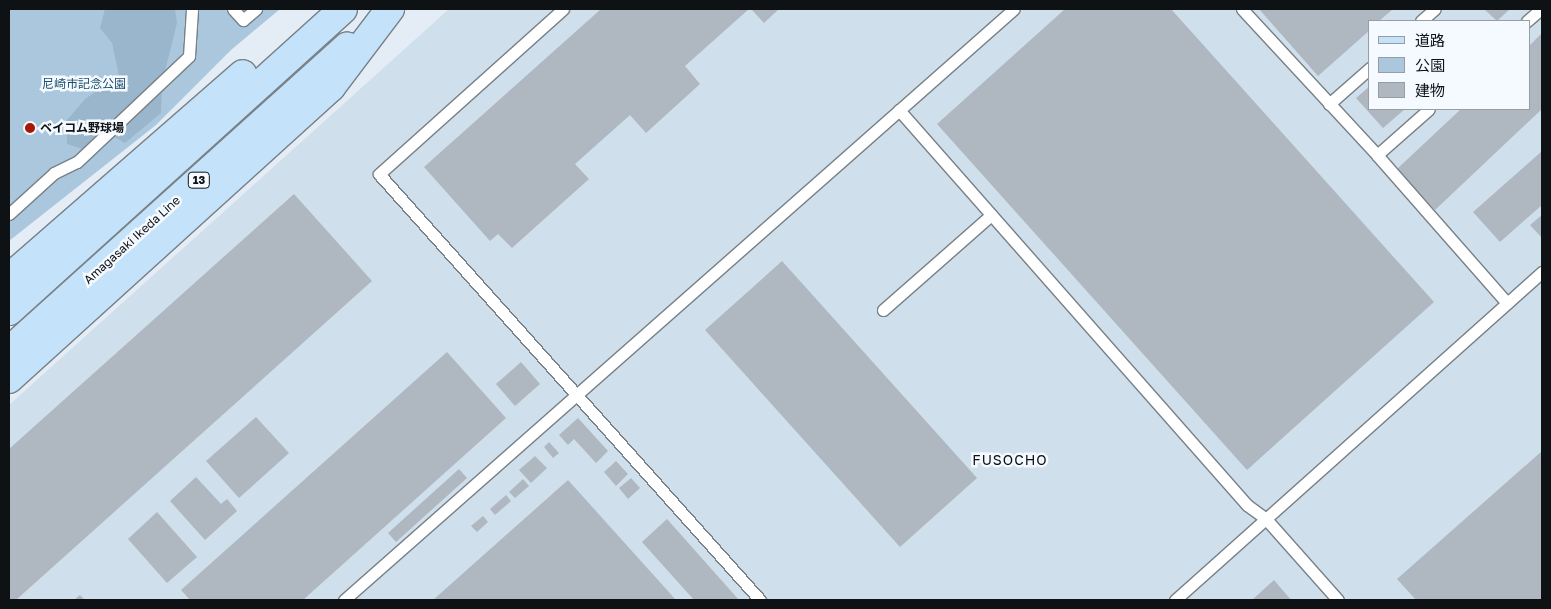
<!DOCTYPE html>
<html>
<head>
<meta charset="utf-8">
<style>
  body { margin:0 }
  #map { position:relative; width:1551px; height:609px; overflow:hidden; background:#e4edf5; font-family:"Golos Text","Noto Sans JP",sans-serif }
  div>[style] { position:absolute }
  .built>* { inset:0; background:#cfdfeb }
  .green>* { inset:0; background:#aac7de }
  .forest>* { inset:0; background:#99b6cc }
  .building>* { inset:0; background:#afb8c0 }
  .roads { filter:drop-shadow(1px 0 #788187) drop-shadow(-1px 0 #788187) drop-shadow(0 1px #788187) drop-shadow(0 -1px #788187) }
  .lane>* { height:11px; margin:-5.5px; padding:0 5.5px; transform-origin:5.5px; border-radius:5.5px; background:#fff }
  .primary>* { height:28px; margin:-14px; padding:0 14px; transform-origin:14px; border-radius:14px; background:#c4e2f9 }
  .dots>* { width:14px; height:14px; translate:-50% -50%; box-sizing:border-box; border:2px solid #f4faff; border-radius:50% }
  span { translate:-50% -50%; white-space:nowrap; text-align:center; line-height:1.15; -webkit-text-stroke:5px #f4faff; paint-order:stroke }
  .shield-label span { padding:1px 4px; background:#f4faff; border:1px solid; border-radius:4px; -webkit-text-stroke-width:0 }
  .shield-label { font-size:11px; color:#0f1215; font-weight:700 }
  .park-label { font-size:12px; color:#1a4c6c }
  .poi-label { font-size:12px; color:#0f1215; font-weight:700 }
  .left { translate:0 -50%; text-align:left }
  .street-label { font-size:12px; color:#0f1215 }
  .neighbourhood-label { font-size:14px; color:#0f1215; letter-spacing:1px }
  .frame { position:absolute; inset:0; border:10px solid #0f1215; pointer-events:none }
  .legend { position:absolute; left:1368px; top:20px; width:162px; height:90px; box-sizing:border-box; background:#f4faff; border:1px solid #989da1; margin:0; padding:6px 9px; list-style:none; font-size:15px; color:#0f1215 }
  .legend li { display:flex; align-items:center; gap:10px; height:25px }
  .legend b { width:25px; border:1px solid #989da1 }
</style>
</head>
<body>
<div id="map">
  <div class="built">
    <i style="clip-path:polygon(evenodd,449px 9px,1542px 9px,1542px 600px,9px 600px,9px 405px,449px 9px,1370px 21px,1530px 21px,1530px 109px,1370px 109px,1370px 21px)"></i>
  </div>
  <div class="green">
    <i style="clip-path:polygon(9px 9px,280px 9px,231px 50px,156px 125px,9px 241px)"></i>
  </div>
  <div class="forest">
    <i style="clip-path:polygon(105px 9px,175px 9px,177px 23px,162px 83px,161px 113px,125px 143px,109px 134px,82px 149px,67px 144px,67px 120px,85px 99px,119px 76px,112px 43px,100px 28px)"></i>
  </div>
  <div class="building">
    <i style="clip-path:polygon(601px 9px,749px 9px,685px 66px,700px 84px,646px 133px,630px 115px,575px 164px,589px 179px,512px 248px,498px 234px,490px 241px,424px 167px)"></i>
    <i style="clip-path:polygon(751px 9px,779px 9px,764px 23px)"></i>
    <i style="clip-path:polygon(1065px 9px,1171px 9px,1434px 302px,1247px 470px,937px 124px)"></i>
    <i style="clip-path:polygon(1259px 9px,1393px 9px,1379px 21px,1370px 21px,1370px 30px,1318px 76px)"></i>
    <i style="clip-path:polygon(1484px 9px,1510px 9px,1497px 21px)"></i>
    <i style="clip-path:polygon(1542px 33px,1542px 109px,1435px 210px,1397px 169px,1461px 109px,1530px 109px,1530px 45px)"></i>
    <i style="clip-path:polygon(1370px 86px,1370px 109px,1405px 109px,1383px 128px,1356px 98px)"></i>
    <i style="clip-path:polygon(1542px 151px,1542px 205px,1500px 242px,1473px 212px)"></i>
    <i style="clip-path:polygon(294px 194px,372px 281px,16px 600px,9px 600px,9px 449px)"></i>
    <i style="clip-path:polygon(1542px 215px,1542px 238px,1530px 225px)"></i>
    <i style="clip-path:polygon(782px 261px,977px 478px,900px 547px,705px 330px)"></i>
    <i style="clip-path:polygon(447px 352px,506px 418px,303px 600px,190px 600px,181px 590px)"></i>
    <i style="clip-path:polygon(521px 362px,540px 384px,515px 406px,496px 384px)"></i>
    <i style="clip-path:polygon(256px 417px,289px 453px,239px 498px,206px 461px)"></i>
    <i style="clip-path:polygon(578px 418px,608px 451px,596px 463px,574px 439px,568px 445px,559px 435px)"></i>
    <i style="clip-path:polygon(549px 442px,559px 453px,553px 458px,544px 447px)"></i>
    <i style="clip-path:polygon(1542px 451px,1542px 600px,1416px 600px,1397px 579px)"></i>
    <i style="clip-path:polygon(535px 456px,547px 468px,531px 483px,519px 470px)"></i>
    <i style="clip-path:polygon(616px 461px,628px 474px,616px 486px,604px 472px)"></i>
    <i style="clip-path:polygon(459px 469px,467px 478px,396px 542px,388px 533px)"></i>
    <i style="clip-path:polygon(196px 477px,221px 504px,227px 499px,237px 511px,205px 540px,170px 501px)"></i>
    <i style="clip-path:polygon(631px 478px,640px 488px,628px 499px,619px 488px)"></i>
    <i style="clip-path:polygon(523px 479px,529px 486px,515px 498px,509px 492px)"></i>
    <i style="clip-path:polygon(568px 480px,676px 600px,433px 600px)"></i>
    <i style="clip-path:polygon(506px 495px,511px 501px,495px 515px,490px 509px)"></i>
    <i style="clip-path:polygon(157px 512px,197px 557px,167px 583px,128px 539px)"></i>
    <i style="clip-path:polygon(483px 516px,488px 522px,477px 532px,471px 526px)"></i>
    <i style="clip-path:polygon(667px 519px,739px 600px,694px 600px,642px 542px)"></i>
    <i style="clip-path:polygon(1274px 580px,1291px 600px,1252px 600px)"></i>
    <i style="clip-path:polygon(80px 595px,85px 600px,74px 600px)"></i>
  </div>
  <div class="roads">
    <div class="lane">
      <i style="left:233px;top:9px;width:15px;rotate:48deg"></i>
      <i style="left:243px;top:20px;width:17px;rotate:-40deg"></i>
      <i style="left:563px;top:9px;width:247px;rotate:138.1deg"></i>
      <i style="left:379px;top:174px;width:572px;rotate:48.19deg"></i>
      <i style="left:1242px;top:9px;width:199px;rotate:47.2deg"></i>
      <i style="left:1377px;top:155px;width:197px;rotate:48.7deg"></i>
      <i style="left:1421px;top:21px;width:18px;rotate:-41deg"></i>
      <i style="left:1527px;top:21px;width:18px;rotate:-41deg"></i>
      <i style="left:1329px;top:104px;width:55px;rotate:-41.3deg"></i>
      <i style="left:899px;top:110px;width:526px;rotate:48.62deg"></i>
      <i style="left:1247px;top:505px;width:24px;rotate:36deg"></i>
      <i style="left:1266px;top:519px;width:108px;rotate:48.4deg"></i>
      <i style="left:1377px;top:155px;width:69px;rotate:-41.5deg"></i>
      <i style="left:9px;top:214px;width:61px;rotate:-42.3deg"></i>
      <i style="left:54px;top:173px;width:25px;rotate:-26deg"></i>
      <i style="left:77px;top:162px;width:154px;rotate:-43.4deg"></i>
      <i style="left:189px;top:56px;width:47px;rotate:-86.3deg"></i>
      <i style="left:883px;top:310px;width:144px;rotate:-41.3deg"></i>
      <i style="left:344px;top:600px;width:893px;rotate:-41.42deg"></i>
      <i style="left:1175px;top:600px;width:492px;rotate:-41.8deg"></i>
    </div>
    <div class="primary">
      <i style="left:9px;top:278px;width:310px;rotate:-41.1deg"></i>
      <i style="left:9px;top:311px;width:450px;rotate:-42.1deg"></i>
      <i style="left:9px;top:351px;width:455px;rotate:-42deg"></i>
      <i style="left:9px;top:379px;width:435px;rotate:-42.2deg"></i>
      <i style="left:331px;top:87px;width:98px;rotate:-52.9deg"></i>
    </div>
  </div>
  <div class="dots">
    <i style="left:30px;top:128px;background:#a81604"></i>
  </div>
  <div class="shield-label">
    <span style="left:199px;top:180px">13</span>
  </div>
  <div class="park-label">
    <span style="left:84px;top:84px">尼崎市記念公園</span>
  </div>
  <div class="poi-label">
    <span class="left" style="left:40px;top:128px">ベイコム野球場</span>
  </div>
  <div class="street-label">
    <span style="left:132px;top:240px;rotate:-42deg">Amagasaki Ikeda Line</span>
  </div>
  <div class="neighbourhood-label">
    <span style="left:1010px;top:460px">FUSOCHO</span>
  </div>
  <div class="frame"></div>
  <ul class="legend">
  <li><b style="height:6px;background:#c4e2f9"></b>道路</li>
  <li><b style="height:14px;background:#aac7de"></b>公園</li>
  <li><b style="height:14px;background:#afb8c0"></b>建物</li>
  </ul>
</div>
</body>
</html>
